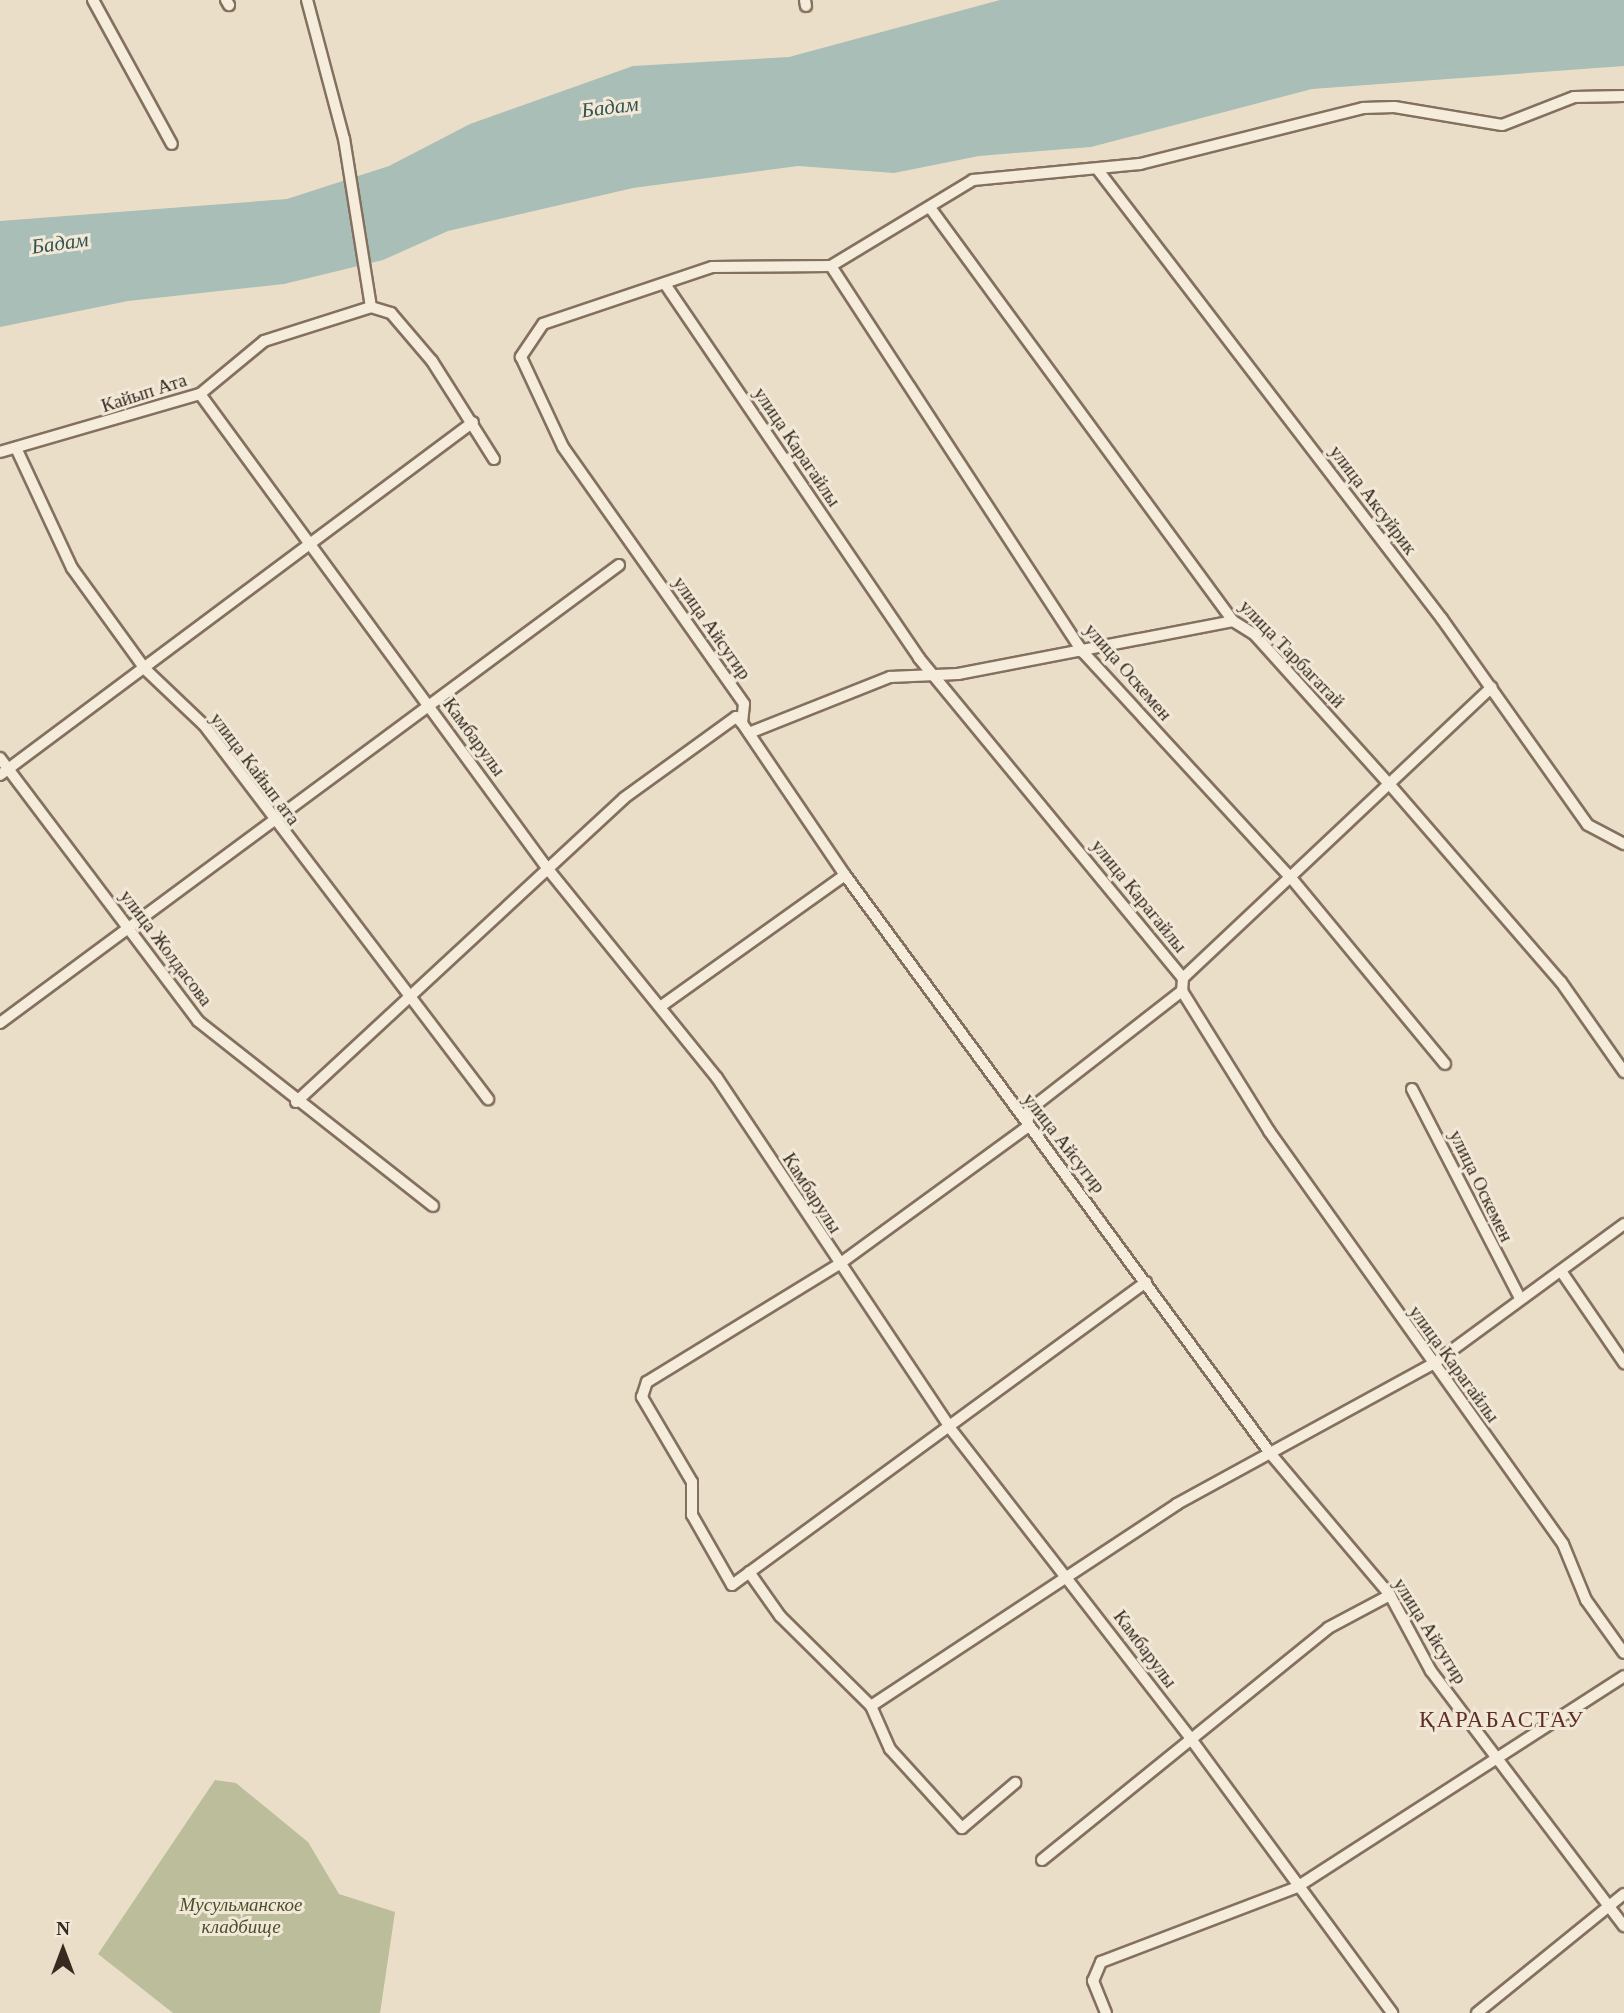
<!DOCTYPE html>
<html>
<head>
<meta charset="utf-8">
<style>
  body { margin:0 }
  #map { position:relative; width:1624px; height:2013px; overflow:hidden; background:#eadec8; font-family:Georgia,serif }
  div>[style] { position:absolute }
  .cemetery>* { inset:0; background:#bbbd9b }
  .water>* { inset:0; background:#a9beb7 }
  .roads { filter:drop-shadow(2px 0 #84705f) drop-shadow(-2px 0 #84705f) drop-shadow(0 2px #84705f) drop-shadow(0 -2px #84705f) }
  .minor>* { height:10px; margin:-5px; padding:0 5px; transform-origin:5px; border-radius:5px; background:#f5ecdb }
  span { translate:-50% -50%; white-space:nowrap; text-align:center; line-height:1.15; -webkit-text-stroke:6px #f2e8d7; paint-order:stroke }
  .street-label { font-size:19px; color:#362a21 }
  .park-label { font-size:19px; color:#49502a; font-style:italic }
  .water-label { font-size:21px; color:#325450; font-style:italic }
  .quarter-label { font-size:23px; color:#5e2e25; letter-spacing:2px }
  .north { position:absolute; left:28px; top:1915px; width:70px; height:70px; -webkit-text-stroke:5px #f2e8d7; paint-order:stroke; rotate:0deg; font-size:19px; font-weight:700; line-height:28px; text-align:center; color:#362a21 }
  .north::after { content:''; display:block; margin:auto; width:24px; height:32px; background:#362a21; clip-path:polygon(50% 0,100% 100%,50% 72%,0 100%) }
</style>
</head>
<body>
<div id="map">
  <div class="cemetery">
    <i style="clip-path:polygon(215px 1780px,236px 1783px,308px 1842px,339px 1894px,395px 1912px,380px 2013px,173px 2013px,98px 1954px)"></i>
  </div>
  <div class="water">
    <i style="clip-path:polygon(1000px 0,1624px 0,1624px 66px,1312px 89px,1091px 147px,979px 156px,894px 173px,798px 166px,633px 188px,448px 231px,383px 260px,284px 284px,128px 301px,0 327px,0 221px,287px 199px,389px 166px,470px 124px,633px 66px,789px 57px)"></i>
  </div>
  <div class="roads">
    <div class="minor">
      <i style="left:93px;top:0;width:164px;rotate:61.3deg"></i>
      <i style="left:226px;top:0;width:6px;rotate:59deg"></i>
      <i style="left:805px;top:0;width:6px;rotate:81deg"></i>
      <i style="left:1624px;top:96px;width:50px;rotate:178.9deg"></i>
      <i style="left:1574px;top:97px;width:77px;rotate:158.7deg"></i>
      <i style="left:1502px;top:125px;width:109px;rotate:-170.5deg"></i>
      <i style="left:1394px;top:107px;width:31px;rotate:178deg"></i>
      <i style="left:1363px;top:108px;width:230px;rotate:165.9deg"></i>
      <i style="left:1140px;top:164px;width:168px;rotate:174.5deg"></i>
      <i style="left:973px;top:180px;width:166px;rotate:148.8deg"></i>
      <i style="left:831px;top:266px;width:119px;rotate:179.5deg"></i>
      <i style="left:712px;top:267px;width:178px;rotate:161.4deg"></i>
      <i style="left:543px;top:324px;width:40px;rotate:124deg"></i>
      <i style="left:521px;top:357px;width:99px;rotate:65deg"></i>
      <i style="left:563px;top:447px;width:314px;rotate:54.8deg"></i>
      <i style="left:744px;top:704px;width:19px;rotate:96deg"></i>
      <i style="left:742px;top:723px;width:184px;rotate:55.9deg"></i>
      <i style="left:845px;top:875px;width:717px;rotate:53.67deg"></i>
      <i style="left:1270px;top:1453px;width:186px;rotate:49.8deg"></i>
      <i style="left:1390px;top:1595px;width:86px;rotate:61.7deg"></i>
      <i style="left:1431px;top:1671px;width:320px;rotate:52.9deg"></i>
      <i style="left:1098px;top:170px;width:566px;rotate:52.54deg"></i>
      <i style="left:1442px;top:619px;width:252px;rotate:54.7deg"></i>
      <i style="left:1588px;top:825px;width:41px;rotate:27.8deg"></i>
      <i style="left:931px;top:209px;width:511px;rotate:53.76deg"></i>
      <i style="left:1233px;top:621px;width:25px;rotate:32deg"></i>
      <i style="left:1254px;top:634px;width:205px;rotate:48deg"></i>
      <i style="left:1391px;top:786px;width:259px;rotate:49.1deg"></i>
      <i style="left:1561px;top:982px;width:110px;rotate:55deg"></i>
      <i style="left:831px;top:266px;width:461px;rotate:56.9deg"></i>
      <i style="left:1083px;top:652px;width:309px;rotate:47.4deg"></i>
      <i style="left:1292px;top:879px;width:240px;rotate:50.4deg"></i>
      <i style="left:665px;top:284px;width:452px;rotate:55.8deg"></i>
      <i style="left:919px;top:658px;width:415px;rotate:50.5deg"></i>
      <i style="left:1183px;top:978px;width:13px;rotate:94deg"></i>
      <i style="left:1182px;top:991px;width:165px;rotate:58.1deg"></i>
      <i style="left:1269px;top:1131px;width:507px;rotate:54.55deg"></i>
      <i style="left:1563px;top:1544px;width:61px;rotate:67.7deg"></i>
      <i style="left:1586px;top:1600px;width:65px;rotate:54.4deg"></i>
      <i style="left:371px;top:307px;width:21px;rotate:17deg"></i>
      <i style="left:391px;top:313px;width:63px;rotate:49.5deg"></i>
      <i style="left:432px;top:361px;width:116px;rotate:57.7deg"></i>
      <i style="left:200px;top:394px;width:587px;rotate:53.79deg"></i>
      <i style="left:547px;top:868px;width:270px;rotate:51deg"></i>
      <i style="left:717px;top:1078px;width:420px;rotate:56.3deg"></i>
      <i style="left:950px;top:1428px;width:393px;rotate:52.2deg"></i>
      <i style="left:1191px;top:1739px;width:340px;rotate:53.7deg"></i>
      <i style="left:16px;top:448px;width:132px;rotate:65deg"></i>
      <i style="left:72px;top:568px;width:125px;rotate:54.1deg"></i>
      <i style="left:145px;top:669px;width:81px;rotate:43.5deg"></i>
      <i style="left:204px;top:725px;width:470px;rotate:52.8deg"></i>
      <i style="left:0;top:452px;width:208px;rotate:-16.2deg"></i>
      <i style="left:200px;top:394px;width:83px;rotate:-39.6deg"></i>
      <i style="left:264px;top:341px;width:112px;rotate:-17.6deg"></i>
      <i style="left:371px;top:307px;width:170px;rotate:-99.1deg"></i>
      <i style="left:344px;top:139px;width:144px;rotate:-104.9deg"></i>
      <i style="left:749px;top:733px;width:152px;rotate:-21.7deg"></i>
      <i style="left:890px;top:677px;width:68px;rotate:-2.5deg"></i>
      <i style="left:958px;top:674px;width:280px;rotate:-10.9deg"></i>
      <i style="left:0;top:758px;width:329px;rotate:53deg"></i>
      <i style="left:198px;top:1021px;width:299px;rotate:38.2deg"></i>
      <i style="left:0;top:775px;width:590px;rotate:-36.73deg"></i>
      <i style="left:1183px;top:978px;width:424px;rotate:-43.3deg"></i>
      <i style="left:660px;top:1007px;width:227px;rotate:-35.5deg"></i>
      <i style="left:0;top:1023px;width:770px;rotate:-36.5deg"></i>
      <i style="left:1412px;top:1089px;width:235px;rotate:62.7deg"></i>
      <i style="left:296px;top:1102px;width:447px;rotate:-42.8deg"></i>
      <i style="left:624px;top:798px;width:138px;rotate:-35.9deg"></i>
      <i style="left:736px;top:717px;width:8px;rotate:45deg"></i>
      <i style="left:1561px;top:1271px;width:112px;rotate:55.6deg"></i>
      <i style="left:1146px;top:1282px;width:513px;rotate:143.8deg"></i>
      <i style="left:732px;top:1585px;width:81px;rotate:-119.7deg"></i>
      <i style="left:692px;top:1515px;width:33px;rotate:-90deg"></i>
      <i style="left:692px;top:1482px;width:99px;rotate:-120.5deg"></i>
      <i style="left:642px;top:1397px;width:16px;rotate:-72deg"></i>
      <i style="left:647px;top:1382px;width:224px;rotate:-31.5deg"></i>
      <i style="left:838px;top:1265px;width:234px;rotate:-36.1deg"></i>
      <i style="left:1027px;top:1127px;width:17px;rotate:-83deg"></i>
      <i style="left:1029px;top:1110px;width:194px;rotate:-37.9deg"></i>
      <i style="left:749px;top:1572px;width:54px;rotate:54.8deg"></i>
      <i style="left:780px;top:1616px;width:128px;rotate:44.7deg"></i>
      <i style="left:871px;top:1706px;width:47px;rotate:66.2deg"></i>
      <i style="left:890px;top:1749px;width:107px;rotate:47.7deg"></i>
      <i style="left:962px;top:1828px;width:70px;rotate:-40.3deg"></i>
      <i style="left:871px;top:1706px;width:367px;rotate:-33.4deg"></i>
      <i style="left:1177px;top:1504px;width:292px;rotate:-28.7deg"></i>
      <i style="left:1433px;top:1364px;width:237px;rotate:-36.2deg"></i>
      <i style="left:1042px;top:1860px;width:368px;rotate:-39deg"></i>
      <i style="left:1328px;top:1628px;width:70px;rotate:-28deg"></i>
      <i style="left:1106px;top:2013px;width:35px;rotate:-112deg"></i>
      <i style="left:1093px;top:1981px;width:21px;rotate:-67deg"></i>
      <i style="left:1101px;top:1962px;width:210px;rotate:-20.9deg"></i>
      <i style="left:1297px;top:1887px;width:389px;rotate:-32.8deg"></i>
      <i style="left:1477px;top:2013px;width:189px;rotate:-39deg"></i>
    </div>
  </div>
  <div class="street-label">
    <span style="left:144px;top:393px;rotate:-18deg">Кайып Ата</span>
    <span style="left:797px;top:447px;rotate:56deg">улица Карагайлы</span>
    <span style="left:1373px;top:500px;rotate:53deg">улица Аксуйрик</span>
    <span style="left:712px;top:628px;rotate:55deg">улица Айсугир</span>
    <span style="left:1292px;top:654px;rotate:46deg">улица Тарбагатай</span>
    <span style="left:1128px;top:672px;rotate:49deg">улица Оскемен</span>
    <span style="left:474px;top:737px;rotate:54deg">Камбарулы</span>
    <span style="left:255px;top:769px;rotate:53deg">улица Кайып ата</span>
    <span style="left:1139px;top:896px;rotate:51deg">улица Карагайлы</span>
    <span style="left:166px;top:948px;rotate:53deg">улица Жолдасова</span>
    <span style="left:1064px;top:1143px;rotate:52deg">улица Айсугир</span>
    <span style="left:1481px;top:1186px;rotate:64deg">улица Оскемен</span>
    <span style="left:812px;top:1193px;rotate:57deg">Камбарулы</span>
    <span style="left:1454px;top:1364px;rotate:54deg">улица Карагайлы</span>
    <span style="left:1430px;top:1631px;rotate:58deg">улица Айсугир</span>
    <span style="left:1145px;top:1649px;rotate:53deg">Камбарулы</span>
  </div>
  <div class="park-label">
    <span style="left:241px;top:1916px">Мусульманское<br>кладбище</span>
  </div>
  <div class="water-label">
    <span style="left:610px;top:107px;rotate:-7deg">Бадам</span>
    <span style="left:60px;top:243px;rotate:-8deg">Бадам</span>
  </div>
  <div class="quarter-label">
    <span style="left:1502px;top:1720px">ҚАРАБАСТАУ</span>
  </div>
  <div class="north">N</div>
</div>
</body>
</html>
